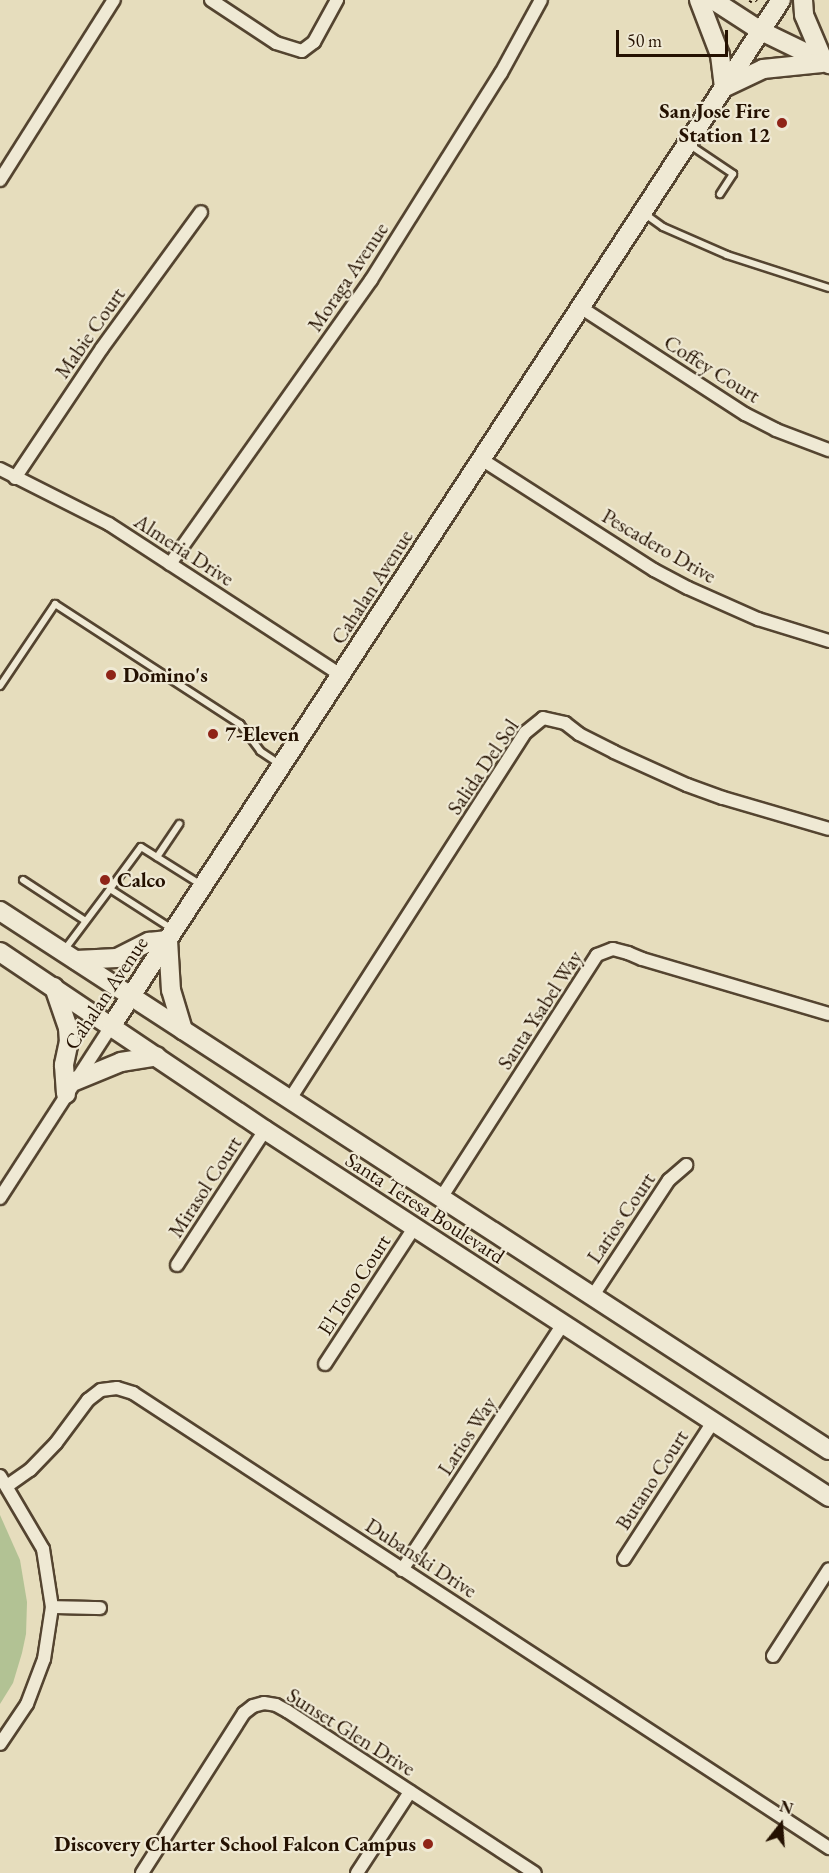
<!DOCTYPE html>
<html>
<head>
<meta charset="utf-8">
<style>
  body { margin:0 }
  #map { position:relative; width:829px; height:1873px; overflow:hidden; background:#e6ddbd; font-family:"EB Garamond",serif }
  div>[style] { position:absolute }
  .green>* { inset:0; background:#b2c294 }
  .path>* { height:3px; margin-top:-1.5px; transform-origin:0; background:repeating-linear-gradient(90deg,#241101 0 4.5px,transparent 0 7.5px) }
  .roads { filter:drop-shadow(2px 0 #544430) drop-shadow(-2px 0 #544430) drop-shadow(0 2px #544430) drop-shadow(0 -2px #544430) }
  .lane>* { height:6px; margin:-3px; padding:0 3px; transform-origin:3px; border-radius:3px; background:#efe9d4 }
  .street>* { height:12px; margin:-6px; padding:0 6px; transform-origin:6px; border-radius:6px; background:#efe9d4 }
  .secondary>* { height:18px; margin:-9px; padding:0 9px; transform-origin:9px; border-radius:9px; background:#efe9d4 }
  .dots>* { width:16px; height:16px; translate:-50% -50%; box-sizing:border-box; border:3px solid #efe9d4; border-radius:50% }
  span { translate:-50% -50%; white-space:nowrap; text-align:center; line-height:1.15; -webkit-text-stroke:4.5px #efe9d4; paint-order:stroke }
  .poi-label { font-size:21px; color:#241101; font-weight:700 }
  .right { translate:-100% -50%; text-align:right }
  .left { translate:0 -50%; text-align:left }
  .street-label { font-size:21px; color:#241101 }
  .north { position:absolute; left:751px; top:1795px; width:60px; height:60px; -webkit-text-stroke:4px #efe9d4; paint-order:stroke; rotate:17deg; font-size:16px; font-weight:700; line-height:24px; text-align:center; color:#241101 }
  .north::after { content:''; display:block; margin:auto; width:21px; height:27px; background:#241101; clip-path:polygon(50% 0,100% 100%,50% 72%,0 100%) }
  .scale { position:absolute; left:616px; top:30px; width:112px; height:27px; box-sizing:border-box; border:3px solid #241101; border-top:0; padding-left:8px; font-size:18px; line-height:21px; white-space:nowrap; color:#241101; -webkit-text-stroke:4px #efe9d4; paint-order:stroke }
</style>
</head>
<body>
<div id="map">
  <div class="green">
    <i style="clip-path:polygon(0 1515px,20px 1560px,27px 1602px,26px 1634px,22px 1653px,13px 1683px,0 1704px)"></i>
  </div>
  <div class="path">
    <i style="left:756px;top:0;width:1px;rotate:45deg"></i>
    <i style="left:750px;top:2px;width:2px;rotate:-63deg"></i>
  </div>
  <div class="roads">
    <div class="lane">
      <i style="left:690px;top:145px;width:52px;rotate:34deg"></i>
      <i style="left:733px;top:174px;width:24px;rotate:123deg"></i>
      <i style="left:645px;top:214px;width:22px;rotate:36deg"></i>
      <i style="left:663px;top:227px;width:70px;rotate:23.6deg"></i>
      <i style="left:727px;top:255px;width:107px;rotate:17.9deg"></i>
      <i style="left:0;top:686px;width:99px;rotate:-56.1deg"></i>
      <i style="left:55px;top:604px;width:221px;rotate:33deg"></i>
      <i style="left:240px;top:724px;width:34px;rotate:53deg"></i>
      <i style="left:260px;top:751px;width:23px;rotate:34deg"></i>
      <i style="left:157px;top:857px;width:40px;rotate:-56deg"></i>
      <i style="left:23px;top:880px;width:73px;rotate:33.3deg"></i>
      <i style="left:110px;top:889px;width:52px;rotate:-53.6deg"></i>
      <i style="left:141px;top:847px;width:70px;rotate:32.1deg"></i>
      <i style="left:65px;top:949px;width:75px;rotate:-53.1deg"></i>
      <i style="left:110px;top:889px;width:74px;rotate:32.8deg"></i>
    </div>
    <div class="street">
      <i style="left:211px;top:0;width:78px;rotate:33.5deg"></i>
      <i style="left:276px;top:43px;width:27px;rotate:17deg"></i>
      <i style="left:302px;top:51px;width:15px;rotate:-37deg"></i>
      <i style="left:314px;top:42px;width:48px;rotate:-61.3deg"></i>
      <i style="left:0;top:180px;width:213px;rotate:-57.7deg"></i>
      <i style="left:580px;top:307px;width:197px;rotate:33deg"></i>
      <i style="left:745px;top:414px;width:35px;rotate:27deg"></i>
      <i style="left:776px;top:430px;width:57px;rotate:20.7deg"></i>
      <i style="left:481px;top:459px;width:206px;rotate:32.7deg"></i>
      <i style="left:654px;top:570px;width:38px;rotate:28deg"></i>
      <i style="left:688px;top:588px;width:77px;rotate:23.9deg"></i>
      <i style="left:758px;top:619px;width:74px;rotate:17.2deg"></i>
      <i style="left:0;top:469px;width:122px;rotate:26.8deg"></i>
      <i style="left:109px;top:524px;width:277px;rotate:33.1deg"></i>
      <i style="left:15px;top:478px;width:156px;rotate:-56.2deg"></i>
      <i style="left:102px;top:348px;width:168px;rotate:-53.9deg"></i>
      <i style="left:170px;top:564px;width:348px;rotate:-54.7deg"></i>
      <i style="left:371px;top:280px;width:244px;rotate:-57.9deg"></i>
      <i style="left:501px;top:73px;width:83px;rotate:-61.3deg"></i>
      <i style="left:290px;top:1099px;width:436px;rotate:-57.3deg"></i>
      <i style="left:526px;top:732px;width:22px;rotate:-39deg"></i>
      <i style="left:543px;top:718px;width:23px;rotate:13deg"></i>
      <i style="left:565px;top:723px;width:18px;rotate:38deg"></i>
      <i style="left:579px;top:734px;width:39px;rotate:27deg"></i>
      <i style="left:614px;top:752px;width:80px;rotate:24.3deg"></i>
      <i style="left:687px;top:785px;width:38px;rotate:20deg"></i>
      <i style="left:723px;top:798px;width:110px;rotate:16.3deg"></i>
      <i style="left:0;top:1198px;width:206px;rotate:-57.1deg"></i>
      <i style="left:441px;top:1198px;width:289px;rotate:-57.3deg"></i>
      <i style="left:597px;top:955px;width:17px;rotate:-21deg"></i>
      <i style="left:613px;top:949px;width:16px;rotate:15deg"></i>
      <i style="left:628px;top:953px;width:15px;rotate:23deg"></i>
      <i style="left:642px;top:959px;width:195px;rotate:16.4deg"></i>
      <i style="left:177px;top:1265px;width:161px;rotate:-56.9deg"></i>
      <i style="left:592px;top:1297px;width:140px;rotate:-56.7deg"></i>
      <i style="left:669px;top:1180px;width:23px;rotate:-41deg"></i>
      <i style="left:325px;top:1364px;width:163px;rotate:-56.8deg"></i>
      <i style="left:0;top:1476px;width:85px;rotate:59.5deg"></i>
      <i style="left:43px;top:1549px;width:59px;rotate:81.2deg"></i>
      <i style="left:52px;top:1607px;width:53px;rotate:98.7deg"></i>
      <i style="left:44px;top:1659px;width:48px;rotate:110.7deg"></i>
      <i style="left:27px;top:1704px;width:48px;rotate:124deg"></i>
      <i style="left:7px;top:1486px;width:28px;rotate:-35deg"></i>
      <i style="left:30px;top:1470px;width:37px;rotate:-46deg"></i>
      <i style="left:56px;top:1443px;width:54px;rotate:-53.3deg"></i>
      <i style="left:88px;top:1400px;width:16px;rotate:-38deg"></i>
      <i style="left:101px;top:1390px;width:16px;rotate:-7deg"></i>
      <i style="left:117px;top:1388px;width:17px;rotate:17deg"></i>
      <i style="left:133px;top:1393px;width:832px;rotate:33.17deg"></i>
      <i style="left:624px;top:1559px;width:163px;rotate:-57deg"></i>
      <i style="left:402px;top:1570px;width:294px;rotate:-56.8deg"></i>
      <i style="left:52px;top:1607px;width:48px;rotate:1.2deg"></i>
      <i style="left:773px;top:1656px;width:103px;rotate:-57.2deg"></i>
      <i style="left:142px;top:1873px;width:190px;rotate:-57.5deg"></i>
      <i style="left:244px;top:1713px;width:11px;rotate:-38deg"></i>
      <i style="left:253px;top:1706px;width:11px;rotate:-15deg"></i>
      <i style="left:264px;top:1703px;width:12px;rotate:9deg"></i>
      <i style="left:276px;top:1705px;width:13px;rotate:29deg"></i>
      <i style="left:287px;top:1711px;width:296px;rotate:33.2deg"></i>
      <i style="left:357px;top:1873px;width:97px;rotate:-56.8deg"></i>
    </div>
    <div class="secondary">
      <i style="left:699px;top:0;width:59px;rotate:69.1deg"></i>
      <i style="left:720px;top:55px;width:33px;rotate:83deg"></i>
      <i style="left:713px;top:0;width:57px;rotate:32.9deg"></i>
      <i style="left:761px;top:31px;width:76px;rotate:25.9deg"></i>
      <i style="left:803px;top:0;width:15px;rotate:86deg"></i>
      <i style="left:804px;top:15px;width:51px;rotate:66.9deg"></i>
      <i style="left:725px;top:87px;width:42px;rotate:-25.3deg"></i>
      <i style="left:763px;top:69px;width:59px;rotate:-5.8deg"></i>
      <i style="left:0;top:911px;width:989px;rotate:33.03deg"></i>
      <i style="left:0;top:952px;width:319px;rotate:33.9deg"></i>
      <i style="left:265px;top:1130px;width:673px;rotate:33.05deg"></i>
      <i style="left:76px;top:960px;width:41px;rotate:-2.8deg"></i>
      <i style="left:117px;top:958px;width:36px;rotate:-27deg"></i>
      <i style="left:149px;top:942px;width:19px;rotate:-6deg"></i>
      <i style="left:168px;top:940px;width:50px;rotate:86.6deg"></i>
      <i style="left:171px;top:990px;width:42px;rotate:73.3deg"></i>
      <i style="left:54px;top:987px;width:43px;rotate:71.1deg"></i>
      <i style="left:68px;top:1028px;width:13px;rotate:86deg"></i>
      <i style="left:69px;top:1041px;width:25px;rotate:102deg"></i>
      <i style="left:64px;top:1065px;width:29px;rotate:86deg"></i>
      <i style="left:112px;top:1025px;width:1224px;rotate:-56.87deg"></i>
      <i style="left:75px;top:1081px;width:50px;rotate:-22.4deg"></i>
      <i style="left:121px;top:1062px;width:36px;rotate:-9deg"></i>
    </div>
  </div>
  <div class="dots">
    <i style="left:782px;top:123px;background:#8f2418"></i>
    <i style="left:111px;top:675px;background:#8f2418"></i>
    <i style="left:213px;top:734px;background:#8f2418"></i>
    <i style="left:105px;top:880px;background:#8f2418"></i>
    <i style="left:428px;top:1844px;background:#8f2418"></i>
  </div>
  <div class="poi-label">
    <span class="right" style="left:770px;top:123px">San Jose Fire<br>Station 12</span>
    <span class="left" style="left:123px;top:675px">Domino's</span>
    <span class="left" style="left:225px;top:734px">7-Eleven</span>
    <span class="left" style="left:117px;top:880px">Calco</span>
    <span class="right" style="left:416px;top:1844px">Discovery Charter School Falcon Campus</span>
  </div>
  <div class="street-label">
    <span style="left:348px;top:277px;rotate:-56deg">Moraga Avenue</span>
    <span style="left:90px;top:333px;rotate:-55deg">Mabie Court</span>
    <span style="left:712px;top:369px;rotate:32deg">Coffey Court</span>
    <span style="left:659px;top:546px;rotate:30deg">Pescadero Drive</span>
    <span style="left:184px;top:550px;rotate:33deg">Almeria Drive</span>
    <span style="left:372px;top:587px;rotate:-57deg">Cahalan Avenue</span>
    <span style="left:483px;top:767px;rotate:-56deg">Salida Del Sol</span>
    <span style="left:106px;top:993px;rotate:-56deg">Cahalan Avenue</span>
    <span style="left:540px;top:1010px;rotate:-57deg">Santa Ysabel Way</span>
    <span style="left:205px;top:1187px;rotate:-57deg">Mirasol Court</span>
    <span style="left:425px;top:1208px;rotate:33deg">Santa Teresa Boulevard</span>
    <span style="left:621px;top:1218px;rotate:-56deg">Larios Court</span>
    <span style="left:354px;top:1285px;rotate:-57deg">El Toro Court</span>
    <span style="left:467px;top:1436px;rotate:-57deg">Larios Way</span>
    <span style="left:652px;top:1480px;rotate:-57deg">Butano Court</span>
    <span style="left:421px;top:1558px;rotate:33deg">Dubanski Drive</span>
    <span style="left:351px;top:1732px;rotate:32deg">Sunset Glen Drive</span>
  </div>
  <div class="north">N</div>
  <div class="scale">50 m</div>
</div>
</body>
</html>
